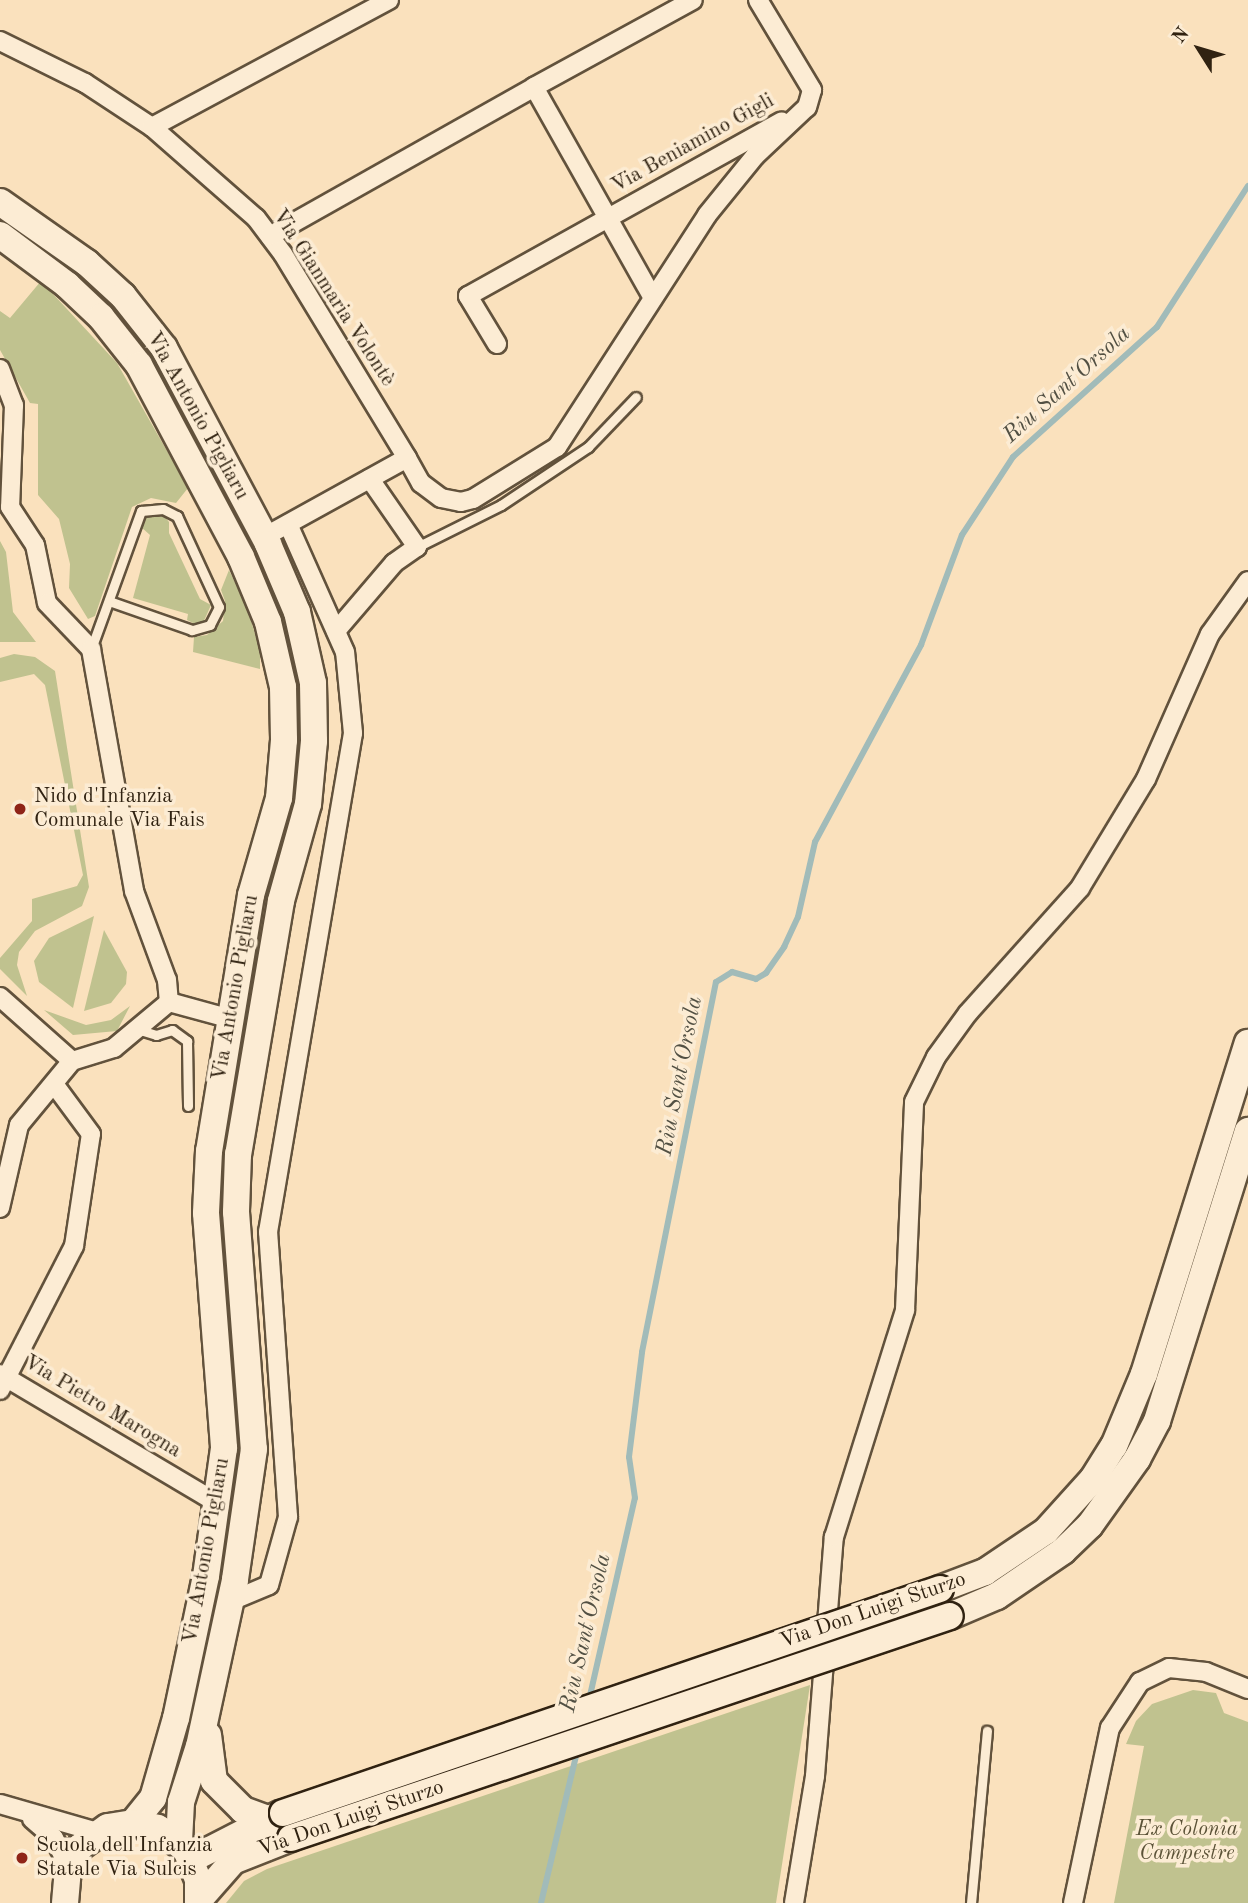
<!DOCTYPE html>
<html>
<head>
<meta charset="utf-8">
<style>
  body { margin:0 }
  #map { position:relative; width:1248px; height:1903px; overflow:hidden; background:#fae1bd; font-family:"Old Standard TT",serif }
  div>[style] { position:absolute }
  .green>* { inset:0; background:#c0c28f }
  .stream>* { height:6px; margin:-3px; padding:0 3px; transform-origin:3px; border-radius:3px; background:#a1bbb9 }
  .roads { filter:drop-shadow(2px 0 #62523c) drop-shadow(-2px 0 #62523c) drop-shadow(0 2px #62523c) drop-shadow(0 -2px #62523c) }
  .service>* { height:9px; margin:-4.5px; padding:0 4.5px; transform-origin:4.5px; border-radius:4.5px; background:#fcecd4 }
  .minor>* { height:18px; margin:-9px; padding:0 9px; transform-origin:9px; border-radius:9px; background:#fcecd4 }
  .secondary>* { height:26px; margin:-13px; padding:0 13px; transform-origin:13px; border-radius:13px; background:#fcecd4 }
  .bridges { filter:drop-shadow(2px 0 #302211) drop-shadow(-2px 0 #302211) drop-shadow(0 2px #302211) drop-shadow(0 -2px #302211) }
  .secondary-bridge>* { height:26px; margin:-13px; padding:0 13px; transform-origin:13px; border-radius:13px; background:#fcecd4 }
  .dots>* { width:19px; height:19px; translate:-50% -50%; box-sizing:border-box; border:4px solid #fcecd4; border-radius:50% }
  span { translate:-50% -50%; white-space:nowrap; text-align:center; line-height:1.15; -webkit-text-stroke:7px #fcecd4; paint-order:stroke }
  .street-label { font-size:21px; color:#302211 }
  .poi-label { font-size:21px; color:#302211 }
  .left { translate:0 -50%; text-align:left }
  .park-label { font-size:21px; color:#5b5237; font-style:italic }
  .water-label { font-size:23px; color:#525043; font-style:italic }
  .north { position:absolute; left:1164px; top:14px; width:70px; height:70px; -webkit-text-stroke:5px #fcecd4; paint-order:stroke; rotate:307deg; font-size:19px; font-weight:700; line-height:28px; text-align:center; color:#302211 }
  .north::after { content:''; display:block; margin:auto; width:24px; height:32px; background:#302211; clip-path:polygon(50% 0,100% 100%,50% 72%,0 100%) }
</style>
</head>
<body>
<div id="map">
  <div class="green">
    <i style="clip-path:polygon(41px 281px,117px 363px,188px 488px,176px 503px,151px 498px,132px 507px,95px 616px,88px 619px,69px 588px,70px 564px,59px 519px,38px 495px,38px 404px,30px 403px,0 350px,0 311px,10px 318px)"></i>
    <i style="clip-path:polygon(146px 514px,165px 517px,169px 522px,169px 533px,200px 599px,211px 605px,203px 623px,193px 623px,187px 620px,188px 614px,133px 598px,150px 535px,141px 527px)"></i>
    <i style="clip-path:polygon(0 541px,6px 552px,13px 612px,36px 642px,0 642px)"></i>
    <i style="clip-path:polygon(229px 570px,248px 610px,260px 651px,260px 669px,193px 652px,194px 637px,207px 635px,223px 621px,225px 601px,221px 590px)"></i>
    <i style="clip-path:polygon(14px 654px,35px 657px,55px 671px,89px 887px,82px 906px,35px 931px,19px 952px,17px 965px,27px 996px,0 969px,0 958px,32px 921px,32px 899px,77px 886px,83px 875px,45px 685px,34px 674px,0 682px,0 658px)"></i>
    <i style="clip-path:polygon(94px 916px,73px 1008px,39px 982px,34px 961px,49px 938px)"></i>
    <i style="clip-path:polygon(104px 930px,127px 972px,126px 984px,111px 1003px,84px 1011px)"></i>
    <i style="clip-path:polygon(130px 1006px,117px 1031px,73px 1035px,44px 1010px,86px 1025px,111px 1020px)"></i>
    <i style="clip-path:polygon(810px 1685px,776px 1903px,226px 1903px,244px 1881px,267px 1869px)"></i>
    <i style="clip-path:polygon(1193px 1690px,1216px 1693px,1224px 1713px,1248px 1722px,1248px 1903px,1114px 1903px,1144px 1746px,1126px 1744px,1136px 1721px,1152px 1704px)"></i>
  </div>
  <div class="stream">
    <i style="left:589px;top:1700px;width:207px;rotate:-77.2deg"></i>
    <i style="left:635px;top:1498px;width:41px;rotate:-98.3deg"></i>
    <i style="left:629px;top:1457px;width:106px;rotate:-82.9deg"></i>
    <i style="left:642px;top:1352px;width:377px;rotate:-78.7deg"></i>
    <i style="left:716px;top:982px;width:19px;rotate:-32deg"></i>
    <i style="left:732px;top:972px;width:25px;rotate:16deg"></i>
    <i style="left:756px;top:979px;width:12px;rotate:-31deg"></i>
    <i style="left:766px;top:973px;width:32px;rotate:-55deg"></i>
    <i style="left:784px;top:947px;width:33px;rotate:-65deg"></i>
    <i style="left:798px;top:917px;width:77px;rotate:-77.2deg"></i>
    <i style="left:815px;top:842px;width:224px;rotate:-61.7deg"></i>
    <i style="left:921px;top:645px;width:117px;rotate:-69.6deg"></i>
    <i style="left:962px;top:535px;width:93px;rotate:-56.8deg"></i>
    <i style="left:1013px;top:457px;width:194px;rotate:-42.1deg"></i>
    <i style="left:1157px;top:327px;width:168px;rotate:-57.2deg"></i>
    <i style="left:541px;top:1903px;width:159px;rotate:-76.6deg"></i>
  </div>
  <div class="roads">
    <div class="service">
      <i style="left:417px;top:547px;width:94px;rotate:-26.6deg"></i>
      <i style="left:501px;top:505px;width:105px;rotate:-33.7deg"></i>
      <i style="left:588px;top:447px;width:69px;rotate:-46.2deg"></i>
      <i style="left:91px;top:649px;width:147px;rotate:-70.1deg"></i>
      <i style="left:141px;top:511px;width:22px;rotate:-5deg"></i>
      <i style="left:163px;top:509px;width:16px;rotate:27deg"></i>
      <i style="left:177px;top:516px;width:100px;rotate:65.2deg"></i>
      <i style="left:219px;top:607px;width:20px;rotate:117deg"></i>
      <i style="left:210px;top:625px;width:19px;rotate:164deg"></i>
      <i style="left:192px;top:630px;width:88px;rotate:-160.7deg"></i>
      <i style="left:140px;top:1030px;width:17px;rotate:17deg"></i>
      <i style="left:156px;top:1035px;width:17px;rotate:-17deg"></i>
      <i style="left:172px;top:1030px;width:19px;rotate:36deg"></i>
      <i style="left:187px;top:1041px;width:65px;rotate:89.1deg"></i>
      <i style="left:971px;top:1903px;width:173px;rotate:-84.7deg"></i>
    </div>
    <div class="minor">
      <i style="left:758px;top:0;width:105px;rotate:59deg"></i>
      <i style="left:812px;top:90px;width:18px;rotate:106deg"></i>
      <i style="left:0;top:41px;width:95px;rotate:26.3deg"></i>
      <i style="left:85px;top:83px;width:80px;rotate:33.3deg"></i>
      <i style="left:152px;top:127px;width:138px;rotate:41.2deg"></i>
      <i style="left:256px;top:218px;width:45px;rotate:53.1deg"></i>
      <i style="left:283px;top:254px;width:239px;rotate:58.7deg"></i>
      <i style="left:407px;top:458px;width:163px;rotate:151.1deg"></i>
      <i style="left:534px;top:87px;width:181px;rotate:-28.7deg"></i>
      <i style="left:152px;top:127px;width:269px;rotate:-28.2deg"></i>
      <i style="left:270px;top:236px;width:303px;rotate:-29.4deg"></i>
      <i style="left:534px;top:87px;width:242px;rotate:60.6deg"></i>
      <i style="left:497px;top:344px;width:56px;rotate:-121.1deg"></i>
      <i style="left:468px;top:296px;width:359px;rotate:-29.1deg"></i>
      <i style="left:0;top:369px;width:39px;rotate:69deg"></i>
      <i style="left:14px;top:405px;width:102px;rotate:92.2deg"></i>
      <i style="left:10px;top:507px;width:45px;rotate:56.7deg"></i>
      <i style="left:35px;top:545px;width:59px;rotate:78.3deg"></i>
      <i style="left:47px;top:603px;width:64px;rotate:46.3deg"></i>
      <i style="left:91px;top:649px;width:246px;rotate:79.9deg"></i>
      <i style="left:134px;top:891px;width:95px;rotate:69.7deg"></i>
      <i style="left:167px;top:980px;width:22px;rotate:85deg"></i>
      <i style="left:407px;top:458px;width:29px;rotate:61deg"></i>
      <i style="left:421px;top:483px;width:25px;rotate:37deg"></i>
      <i style="left:441px;top:498px;width:20px;rotate:11deg"></i>
      <i style="left:461px;top:502px;width:12px;rotate:-14deg"></i>
      <i style="left:473px;top:499px;width:99px;rotate:-31.8deg"></i>
      <i style="left:557px;top:447px;width:276px;rotate:-57.1deg"></i>
      <i style="left:707px;top:215px;width:76px;rotate:-50.9deg"></i>
      <i style="left:755px;top:156px;width:71px;rotate:-43.3deg"></i>
      <i style="left:336px;top:631px;width:89px;rotate:-49.5deg"></i>
      <i style="left:394px;top:563px;width:28px;rotate:-35deg"></i>
      <i style="left:417px;top:547px;width:83px;rotate:-124.7deg"></i>
      <i style="left:0;top:997px;width:96px;rotate:41.6deg"></i>
      <i style="left:169px;top:1002px;width:64px;rotate:15.3deg"></i>
      <i style="left:72px;top:1061px;width:44px;rotate:-17.2deg"></i>
      <i style="left:114px;top:1048px;width:72px;rotate:-39.9deg"></i>
      <i style="left:0;top:1208px;width:85px;rotate:-77.1deg"></i>
      <i style="left:19px;top:1125px;width:83px;rotate:-50.4deg"></i>
      <i style="left:0;top:1374px;width:251px;rotate:30.7deg"></i>
      <i style="left:0;top:1390px;width:162px;rotate:-62.8deg"></i>
      <i style="left:74px;top:1246px;width:113px;rotate:-81.4deg"></i>
      <i style="left:91px;top:1134px;width:62px;rotate:-126.5deg"></i>
      <i style="left:231px;top:1601px;width:41px;rotate:-22.8deg"></i>
      <i style="left:269px;top:1585px;width:71px;rotate:-74.4deg"></i>
      <i style="left:288px;top:1517px;width:286px;rotate:-94deg"></i>
      <i style="left:268px;top:1232px;width:506px;rotate:-80.33deg"></i>
      <i style="left:353px;top:733px;width:81px;rotate:-95.6deg"></i>
      <i style="left:345px;top:652px;width:140px;rotate:-114deg"></i>
      <i style="left:0;top:1804px;width:101px;rotate:16.1deg"></i>
      <i style="left:32px;top:1819px;width:29px;rotate:41deg"></i>
      <i style="left:54px;top:1838px;width:31px;rotate:63deg"></i>
      <i style="left:794px;top:1903px;width:129px;rotate:-80.6deg"></i>
      <i style="left:815px;top:1776px;width:240px;rotate:-85.5deg"></i>
      <i style="left:834px;top:1537px;width:238px;rotate:-72.6deg"></i>
      <i style="left:905px;top:1310px;width:208px;rotate:-87.5deg"></i>
      <i style="left:914px;top:1102px;width:50px;rotate:-63.9deg"></i>
      <i style="left:936px;top:1057px;width:54px;rotate:-54deg"></i>
      <i style="left:968px;top:1013px;width:168px;rotate:-48.1deg"></i>
      <i style="left:1080px;top:888px;width:127px;rotate:-58.8deg"></i>
      <i style="left:1146px;top:779px;width:158px;rotate:-66.2deg"></i>
      <i style="left:1210px;top:634px;width:65px;rotate:-54.4deg"></i>
      <i style="left:1073px;top:1903px;width:179px;rotate:-78.1deg"></i>
      <i style="left:1110px;top:1728px;width:55px;rotate:-56.9deg"></i>
      <i style="left:1140px;top:1682px;width:32px;rotate:-26deg"></i>
      <i style="left:1169px;top:1668px;width:37px;rotate:6deg"></i>
      <i style="left:1206px;top:1672px;width:45px;rotate:22deg"></i>
    </div>
    <div class="secondary">
      <i style="left:0;top:202px;width:106px;rotate:35deg"></i>
      <i style="left:87px;top:263px;width:49px;rotate:42.5deg"></i>
      <i style="left:123px;top:296px;width:66px;rotate:51.7deg"></i>
      <i style="left:164px;top:348px;width:222px;rotate:62deg"></i>
      <i style="left:268px;top:544px;width:74px;rotate:66.9deg"></i>
      <i style="left:297px;top:612px;width:73px;rotate:77.3deg"></i>
      <i style="left:313px;top:683px;width:58px;rotate:89deg"></i>
      <i style="left:314px;top:741px;width:63px;rotate:95.4deg"></i>
      <i style="left:308px;top:804px;width:101px;rotate:105.6deg"></i>
      <i style="left:281px;top:901px;width:257px;rotate:99.6deg"></i>
      <i style="left:238px;top:1154px;width:58px;rotate:92deg"></i>
      <i style="left:236px;top:1212px;width:238px;rotate:85.7deg"></i>
      <i style="left:254px;top:1449px;width:132px;rotate:98.3deg"></i>
      <i style="left:235px;top:1580px;width:170px;rotate:102.2deg"></i>
      <i style="left:199px;top:1746px;width:59px;rotate:107.8deg"></i>
      <i style="left:181px;top:1802px;width:40px;rotate:92.9deg"></i>
      <i style="left:0;top:235px;width:84px;rotate:36.7deg"></i>
      <i style="left:67px;top:285px;width:47px;rotate:43.3deg"></i>
      <i style="left:101px;top:317px;width:61px;rotate:51.6deg"></i>
      <i style="left:139px;top:365px;width:217px;rotate:62deg"></i>
      <i style="left:241px;top:557px;width:70px;rotate:67.4deg"></i>
      <i style="left:268px;top:622px;width:67px;rotate:77deg"></i>
      <i style="left:283px;top:687px;width:53px;rotate:88.9deg"></i>
      <i style="left:284px;top:740px;width:58px;rotate:94.9deg"></i>
      <i style="left:279px;top:798px;width:101px;rotate:106.1deg"></i>
      <i style="left:251px;top:895px;width:259px;rotate:99.3deg"></i>
      <i style="left:209px;top:1151px;width:62px;rotate:92.8deg"></i>
      <i style="left:206px;top:1213px;width:236px;rotate:85.6deg"></i>
      <i style="left:224px;top:1448px;width:129px;rotate:98deg"></i>
      <i style="left:206px;top:1576px;width:145px;rotate:101.9deg"></i>
      <i style="left:176px;top:1718px;width:83px;rotate:106deg"></i>
      <i style="left:153px;top:1798px;width:32px;rotate:129deg"></i>
      <i style="left:940px;top:1589px;width:48px;rotate:-20.7deg"></i>
      <i style="left:985px;top:1572px;width:73px;rotate:-33.9deg"></i>
      <i style="left:1046px;top:1531px;width:70px;rotate:-47.9deg"></i>
      <i style="left:1093px;top:1479px;width:39px;rotate:-58deg"></i>
      <i style="left:1114px;top:1446px;width:78px;rotate:-67.4deg"></i>
      <i style="left:1144px;top:1374px;width:347px;rotate:-72.6deg"></i>
      <i style="left:950px;top:1616px;width:51px;rotate:-23.1deg"></i>
      <i style="left:997px;top:1596px;width:80px;rotate:-34.3deg"></i>
      <i style="left:1063px;top:1551px;width:37px;rotate:-44deg"></i>
      <i style="left:1090px;top:1525px;width:81px;rotate:-54.5deg"></i>
      <i style="left:1137px;top:1459px;width:43px;rotate:-62.2deg"></i>
      <i style="left:1157px;top:1421px;width:304px;rotate:-72.6deg"></i>
      <i style="left:208px;top:1735px;width:46px;rotate:82.6deg"></i>
      <i style="left:214px;top:1781px;width:41px;rotate:45deg"></i>
      <i style="left:243px;top:1810px;width:27px;rotate:20deg"></i>
      <i style="left:192px;top:1859px;width:99px;rotate:-27.1deg"></i>
      <i style="left:198px;top:1901px;width:53px;rotate:-48.8deg"></i>
      <i style="left:233px;top:1861px;width:62px;rotate:-21.6deg"></i>
      <i style="left:65px;top:1903px;width:37px;rotate:-85deg"></i>
      <i style="left:68px;top:1866px;width:22px;rotate:-58deg"></i>
      <i style="left:80px;top:1847px;width:34px;rotate:-36deg"></i>
      <i style="left:108px;top:1827px;width:25px;rotate:-9deg"></i>
      <i style="left:133px;top:1823px;width:25px;rotate:11deg"></i>
      <i style="left:158px;top:1828px;width:36px;rotate:38deg"></i>
      <i style="left:186px;top:1850px;width:32px;rotate:68deg"></i>
      <i style="left:198px;top:1880px;width:23px;rotate:90deg"></i>
    </div>
  </div>
  <div class="bridges">
    <div class="secondary-bridge">
      <i style="left:283px;top:1813px;width:694px;rotate:-18.83deg"></i>
      <i style="left:291px;top:1838px;width:695px;rotate:-18.62deg"></i>
    </div>
  </div>
  <div class="dots">
    <i style="left:20px;top:809px;background:#8f2418"></i>
    <i style="left:22px;top:1858px;background:#8f2418"></i>
  </div>
  <div class="street-label">
    <span style="left:693px;top:144px;rotate:-29deg">Via Beniamino Gigli</span>
    <span style="left:333px;top:298px;rotate:57deg">Via Gianmaria Volontè</span>
    <span style="left:197px;top:416px;rotate:61deg">Via Antonio Pigliaru</span>
    <span style="left:236px;top:988px;rotate:-80deg">Via Antonio Pigliaru</span>
    <span style="left:102px;top:1407px;rotate:31deg">Via Pietro Marogna</span>
    <span style="left:207px;top:1551px;rotate:-80deg">Via Antonio Pigliaru</span>
    <span style="left:873px;top:1611px;rotate:-19deg">Via Don Luigi Sturzo</span>
    <span style="left:351px;top:1819px;rotate:-19deg">Via Don Luigi Sturzo</span>
  </div>
  <div class="poi-label">
    <span class="left" style="left:34px;top:809px">Nido d'Infanzia<br>Comunale Via Fais</span>
    <span class="left" style="left:36px;top:1858px">Scuola dell'Infanzia<br>Statale Via Sulcis</span>
  </div>
  <div class="park-label">
    <span style="left:1187px;top:1842px">Ex Colonia<br>Campestre</span>
  </div>
  <div class="water-label">
    <span style="left:1067px;top:385px;rotate:-42deg">Riu Sant'Orsola</span>
    <span style="left:680px;top:1076px;rotate:-79deg">Riu Sant'Orsola</span>
    <span style="left:586px;top:1633px;rotate:-77deg">Riu Sant'Orsola</span>
  </div>
  <div class="north">N</div>
</div>
</body>
</html>
